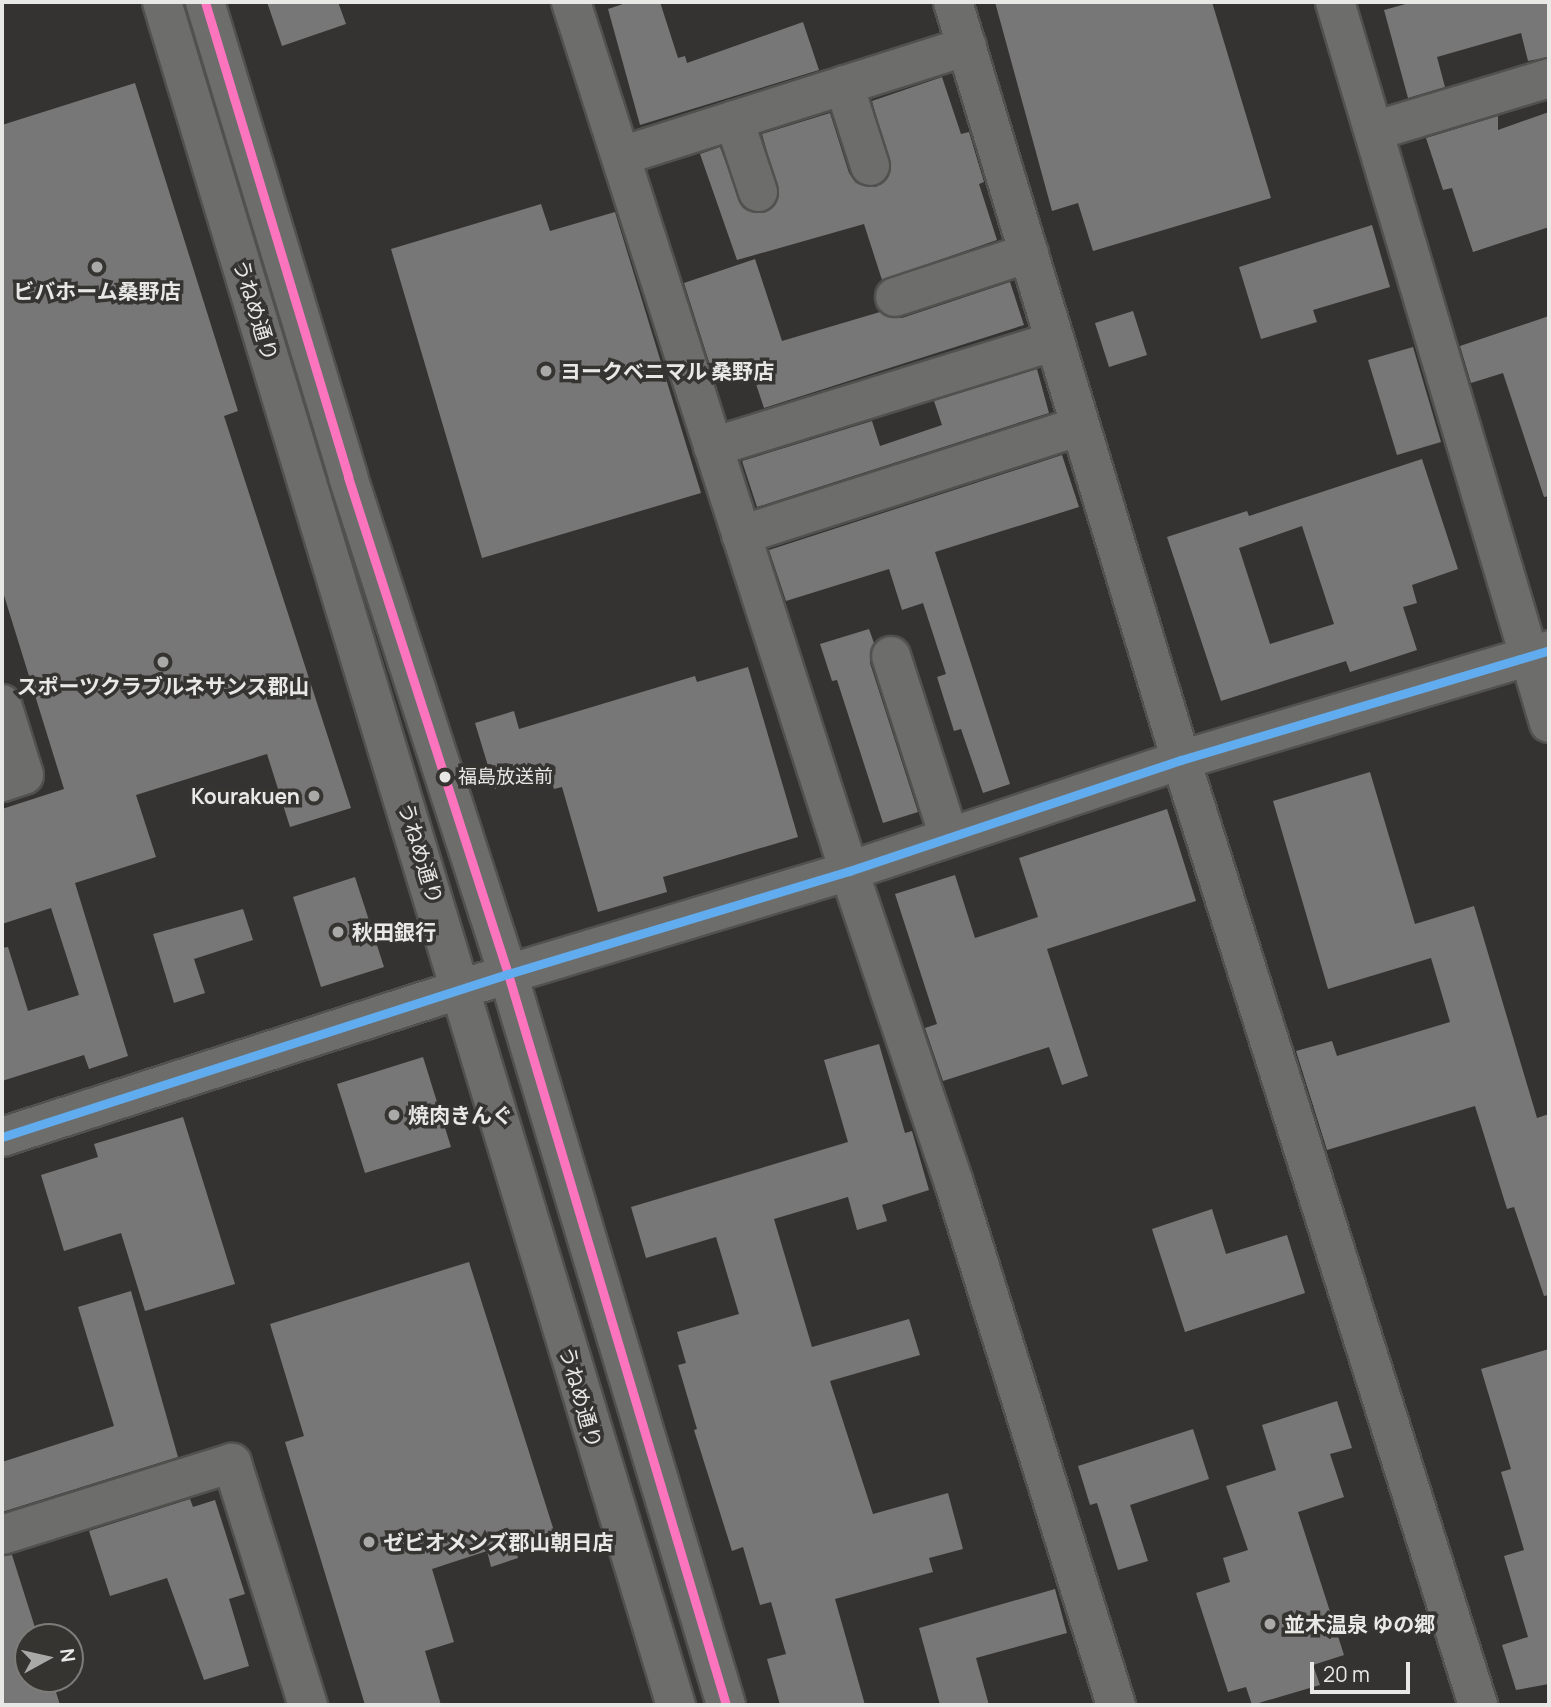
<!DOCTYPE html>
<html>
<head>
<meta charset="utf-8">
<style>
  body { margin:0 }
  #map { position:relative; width:1551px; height:1707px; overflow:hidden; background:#343332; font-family:Manrope,"Noto Sans JP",sans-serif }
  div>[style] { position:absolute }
  .building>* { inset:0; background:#787777 }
  .roads { filter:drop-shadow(2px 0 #51514f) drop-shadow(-2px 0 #51514f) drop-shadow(0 2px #51514f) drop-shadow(0 -2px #51514f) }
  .minor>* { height:38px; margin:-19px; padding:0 19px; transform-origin:19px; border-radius:19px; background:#6d6d6c }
  .bus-1>* { height:9px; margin:-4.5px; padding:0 4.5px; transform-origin:4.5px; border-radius:4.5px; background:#fc73be }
  .bus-2>* { height:9px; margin:-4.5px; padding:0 4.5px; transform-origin:4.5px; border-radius:4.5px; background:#60acee }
  .dots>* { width:19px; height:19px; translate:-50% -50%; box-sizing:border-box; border:4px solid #353431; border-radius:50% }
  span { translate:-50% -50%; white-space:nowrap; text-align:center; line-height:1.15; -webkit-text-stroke:7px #353431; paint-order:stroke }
  .bus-label { font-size:19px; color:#e8e8e6 }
  .left { translate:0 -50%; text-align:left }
  .poi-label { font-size:21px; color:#e8e8e6; font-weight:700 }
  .right { translate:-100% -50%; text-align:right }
  .street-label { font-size:21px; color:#e8e8e6 }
  .frame { position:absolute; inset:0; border:4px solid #e8e8e6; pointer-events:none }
  .north { position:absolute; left:14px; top:1623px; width:70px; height:70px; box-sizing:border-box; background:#353431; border:2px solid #7d7c79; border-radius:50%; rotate:82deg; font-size:19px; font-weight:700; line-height:28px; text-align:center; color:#e8e8e6 }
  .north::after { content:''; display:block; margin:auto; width:24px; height:32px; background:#a9a9a7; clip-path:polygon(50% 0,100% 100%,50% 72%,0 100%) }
  .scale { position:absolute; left:1310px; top:1662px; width:100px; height:32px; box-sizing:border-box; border:4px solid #e8e8e6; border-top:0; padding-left:9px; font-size:21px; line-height:24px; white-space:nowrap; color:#e8e8e6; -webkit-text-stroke:5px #353431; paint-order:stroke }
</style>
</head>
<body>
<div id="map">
  <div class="building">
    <i style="clip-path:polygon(267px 2px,338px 2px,346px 24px,282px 46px)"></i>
    <i style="clip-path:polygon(629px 2px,660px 2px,678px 58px,685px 56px,687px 63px,803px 22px,819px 70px,640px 125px,608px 9px)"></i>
    <i style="clip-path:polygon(995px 2px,1212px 2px,1271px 198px,1093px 251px,1078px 203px,1052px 211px)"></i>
    <i style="clip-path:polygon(1413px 2px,1549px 2px,1549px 57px,1528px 61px,1521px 33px,1437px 57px,1445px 87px,1408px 98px,1384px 10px)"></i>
    <i style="clip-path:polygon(942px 77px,961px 134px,969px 132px,984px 182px,979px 184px,997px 240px,882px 280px,864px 224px,737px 260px,700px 154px,720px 147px,743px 208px,764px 213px,779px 196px,762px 134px,830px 113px,849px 173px,856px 183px,876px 187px,891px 170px,872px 101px)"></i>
    <i style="clip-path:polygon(135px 83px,238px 411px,224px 416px,351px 808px,290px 827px,267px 754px,136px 795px,156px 857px,75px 883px,128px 1056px,89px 1069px,84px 1055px,2px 1081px,2px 948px,8px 947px,28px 1011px,79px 995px,51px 908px,2px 924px,2px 809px,64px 789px,2px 589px,2px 125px)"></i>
    <i style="clip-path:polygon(1549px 112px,1549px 227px,1473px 252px,1452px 188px,1443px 190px,1426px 138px,1498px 116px,1498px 130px)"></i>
    <i style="clip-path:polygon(541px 204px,550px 231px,615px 212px,701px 493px,482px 558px,391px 249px)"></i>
    <i style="clip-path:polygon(1372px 225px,1390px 287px,1313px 310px,1317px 322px,1261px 339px,1239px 267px)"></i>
    <i style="clip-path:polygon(755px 259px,782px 341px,880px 312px,902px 318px,1010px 282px,1024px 325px,764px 408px,750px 366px,714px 378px,684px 283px)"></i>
    <i style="clip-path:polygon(1133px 311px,1147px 355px,1109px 367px,1095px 323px)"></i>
    <i style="clip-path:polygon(1549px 316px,1549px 496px,1544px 497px,1503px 373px,1471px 383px,1460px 346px)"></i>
    <i style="clip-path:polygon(1413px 347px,1441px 442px,1397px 455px,1368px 360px)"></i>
    <i style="clip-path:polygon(1037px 369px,1049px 413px,757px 507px,742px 461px,872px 421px,880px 446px,942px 425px,934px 401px)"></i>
    <i style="clip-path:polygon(1062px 455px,1079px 507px,935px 552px,1010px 784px,983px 793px,961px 729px,954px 731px,937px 677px,946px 674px,923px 603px,902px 610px,889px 569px,786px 601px,769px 550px)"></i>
    <i style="clip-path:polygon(evenodd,1422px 459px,1458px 569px,1412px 585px,1417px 603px,1403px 607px,1417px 650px,1350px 672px,1346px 661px,1221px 701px,1167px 537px,1247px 511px,1249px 516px,1422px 459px,1302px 526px,1334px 624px,1270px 644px,1239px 548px,1302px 526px)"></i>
    <i style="clip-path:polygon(869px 629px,874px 643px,870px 663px,918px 812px,883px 823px,837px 680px,832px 681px,820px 644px)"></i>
    <i style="clip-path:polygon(748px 667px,798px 837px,663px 877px,667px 892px,598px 912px,562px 787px,554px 789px,549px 773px,495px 789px,475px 723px,514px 711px,519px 729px,695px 676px,697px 682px)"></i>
    <i style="clip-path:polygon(1370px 772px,1415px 924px,1474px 906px,1537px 1118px,1549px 1114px,1549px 1295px,1544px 1296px,1514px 1207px,1507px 1209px,1475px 1106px,1327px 1150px,1296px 1051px,1332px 1041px,1337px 1056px,1450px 1022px,1431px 958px,1328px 989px,1273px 801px)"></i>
    <i style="clip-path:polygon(1167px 809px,1196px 901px,1047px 949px,1088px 1076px,1062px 1085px,1049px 1047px,943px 1081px,925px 1028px,937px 1024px,895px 894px,955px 875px,975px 938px,1038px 917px,1019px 858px)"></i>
    <i style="clip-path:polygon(355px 877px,384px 967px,321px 987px,293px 897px)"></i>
    <i style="clip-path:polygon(243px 909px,253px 940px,194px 959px,205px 993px,174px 1003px,153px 934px)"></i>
    <i style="clip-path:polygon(879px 1044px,905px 1133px,912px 1131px,929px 1190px,882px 1205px,887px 1221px,857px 1230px,848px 1197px,774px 1219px,812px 1347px,909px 1319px,920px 1355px,830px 1381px,873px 1514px,948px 1493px,963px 1549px,929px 1558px,933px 1572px,835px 1599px,865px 1705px,780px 1705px,767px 1659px,786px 1654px,771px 1602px,760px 1605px,743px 1547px,732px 1551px,694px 1430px,697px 1429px,678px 1365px,686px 1363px,677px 1332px,739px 1314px,716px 1237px,646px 1258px,631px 1207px,848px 1142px,824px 1060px)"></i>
    <i style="clip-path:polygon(423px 1057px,451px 1147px,365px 1173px,337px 1084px)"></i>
    <i style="clip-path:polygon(183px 1117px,235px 1284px,145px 1311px,121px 1233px,64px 1251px,41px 1175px,98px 1157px,94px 1144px)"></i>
    <i style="clip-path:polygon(1212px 1209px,1226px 1254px,1287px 1235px,1305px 1293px,1185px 1332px,1152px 1229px)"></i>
    <i style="clip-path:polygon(469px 1262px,554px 1531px,514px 1543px,518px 1558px,491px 1567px,487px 1551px,432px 1569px,454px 1642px,425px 1651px,441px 1705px,365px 1705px,285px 1442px,304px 1436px,270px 1324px)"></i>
    <i style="clip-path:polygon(131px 1291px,178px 1457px,2px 1512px,2px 1462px,114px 1426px,78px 1307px)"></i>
    <i style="clip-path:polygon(1549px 1349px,1549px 1684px,1516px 1690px,1502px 1645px,1528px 1637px,1504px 1556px,1524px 1550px,1501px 1472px,1511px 1469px,1481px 1369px)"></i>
    <i style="clip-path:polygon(1337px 1401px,1352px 1448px,1330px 1454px,1344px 1497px,1298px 1512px,1344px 1655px,1313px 1665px,1320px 1685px,1252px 1705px,1246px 1687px,1228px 1692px,1196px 1593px,1230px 1582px,1223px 1558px,1248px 1550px,1226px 1486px,1276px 1470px,1262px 1425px)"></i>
    <i style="clip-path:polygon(1193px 1429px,1209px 1479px,1130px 1505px,1148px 1561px,1118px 1570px,1097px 1503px,1090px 1505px,1078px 1466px)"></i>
    <i style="clip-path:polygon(190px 1499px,193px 1507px,215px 1500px,245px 1594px,229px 1599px,249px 1666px,204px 1680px,167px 1578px,110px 1596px,89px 1531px)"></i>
    <i style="clip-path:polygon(12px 1555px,38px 1637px,28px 1637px,28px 1679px,52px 1679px,60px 1705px,2px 1705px,2px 1556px)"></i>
    <i style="clip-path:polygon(1055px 1589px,1067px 1633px,976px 1658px,989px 1705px,940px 1705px,919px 1628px)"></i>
  </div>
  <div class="roads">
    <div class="minor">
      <i style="left:162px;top:2px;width:1779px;rotate:73.21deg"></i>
      <i style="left:205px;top:2px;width:496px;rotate:73.2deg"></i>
      <i style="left:348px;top:477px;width:522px;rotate:72.15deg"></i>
      <i style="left:508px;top:974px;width:763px;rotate:73.39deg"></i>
      <i style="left:571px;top:2px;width:912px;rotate:72.26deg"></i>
      <i style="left:849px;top:871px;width:329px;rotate:71.4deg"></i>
      <i style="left:954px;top:1183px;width:547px;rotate:72.76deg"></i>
      <i style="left:953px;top:2px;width:792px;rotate:73.26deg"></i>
      <i style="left:1181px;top:760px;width:991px;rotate:72.55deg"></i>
      <i style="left:1335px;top:2px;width:752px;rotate:73.47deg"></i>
      <i style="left:844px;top:85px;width:85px;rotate:72.2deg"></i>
      <i style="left:734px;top:120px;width:76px;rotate:71.6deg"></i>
      <i style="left:1374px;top:131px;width:183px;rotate:-16.8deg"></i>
      <i style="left:621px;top:156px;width:363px;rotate:-17.6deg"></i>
      <i style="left:895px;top:297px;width:141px;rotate:-18.2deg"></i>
      <i style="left:713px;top:447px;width:358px;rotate:-17.2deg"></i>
      <i style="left:741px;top:535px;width:356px;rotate:-17.8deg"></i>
      <i style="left:891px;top:656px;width:190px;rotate:72.2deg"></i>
      <i style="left:2px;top:704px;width:74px;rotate:72.8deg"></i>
      <i style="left:24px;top:775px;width:23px;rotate:162deg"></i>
      <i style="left:2px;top:1137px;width:532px;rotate:-17.86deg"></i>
      <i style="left:508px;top:974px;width:356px;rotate:-16.8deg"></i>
      <i style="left:849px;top:871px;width:350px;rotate:-18.5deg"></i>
      <i style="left:1181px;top:760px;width:384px;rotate:-16.6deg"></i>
      <i style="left:2px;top:1535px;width:241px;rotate:-17.4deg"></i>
      <i style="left:232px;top:1463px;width:254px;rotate:72.6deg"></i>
    </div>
  </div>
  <div class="bus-1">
    <i style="left:205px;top:2px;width:496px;rotate:73.2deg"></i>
    <i style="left:348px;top:477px;width:522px;rotate:72.15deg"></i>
    <i style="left:508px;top:974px;width:763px;rotate:73.39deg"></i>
  </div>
  <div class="bus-2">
    <i style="left:2px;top:1137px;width:532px;rotate:-17.86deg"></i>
    <i style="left:508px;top:974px;width:356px;rotate:-16.8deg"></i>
    <i style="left:849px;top:871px;width:350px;rotate:-18.5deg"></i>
    <i style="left:1181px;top:760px;width:384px;rotate:-16.6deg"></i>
  </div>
  <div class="dots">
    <i style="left:97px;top:267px;background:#a9a9a7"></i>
    <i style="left:546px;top:371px;background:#a9a9a7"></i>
    <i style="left:163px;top:662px;background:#a9a9a7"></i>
    <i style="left:445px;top:777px;background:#e8e8e6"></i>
    <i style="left:314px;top:796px;background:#a9a9a7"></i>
    <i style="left:338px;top:932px;background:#a9a9a7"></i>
    <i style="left:394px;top:1115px;background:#a9a9a7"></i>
    <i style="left:369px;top:1542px;background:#a9a9a7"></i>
    <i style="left:1270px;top:1624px;background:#a9a9a7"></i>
  </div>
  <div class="bus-label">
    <span class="left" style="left:458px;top:777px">福島放送前</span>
  </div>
  <div class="poi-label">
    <span style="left:97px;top:291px">ビバホーム桑野店</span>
    <span class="left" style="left:560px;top:371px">ヨークベニマル 桑野店</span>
    <span style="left:163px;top:686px">スポーツクラブルネサンス郡山</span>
    <span class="right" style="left:300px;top:796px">Kourakuen</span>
    <span class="left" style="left:352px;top:932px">秋田銀行</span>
    <span class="left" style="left:408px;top:1115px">焼肉きんぐ</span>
    <span class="left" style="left:383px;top:1542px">ゼビオメンズ郡山朝日店</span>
    <span class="left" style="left:1284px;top:1624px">並木温泉 ゆの郷</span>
  </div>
  <div class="street-label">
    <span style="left:256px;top:310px;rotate:73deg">うねめ通り</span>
    <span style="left:421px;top:853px;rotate:73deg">うねめ通り</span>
    <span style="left:581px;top:1397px;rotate:74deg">うねめ通り</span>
  </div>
  <div class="frame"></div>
  <div class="north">N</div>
  <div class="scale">20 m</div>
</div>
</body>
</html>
